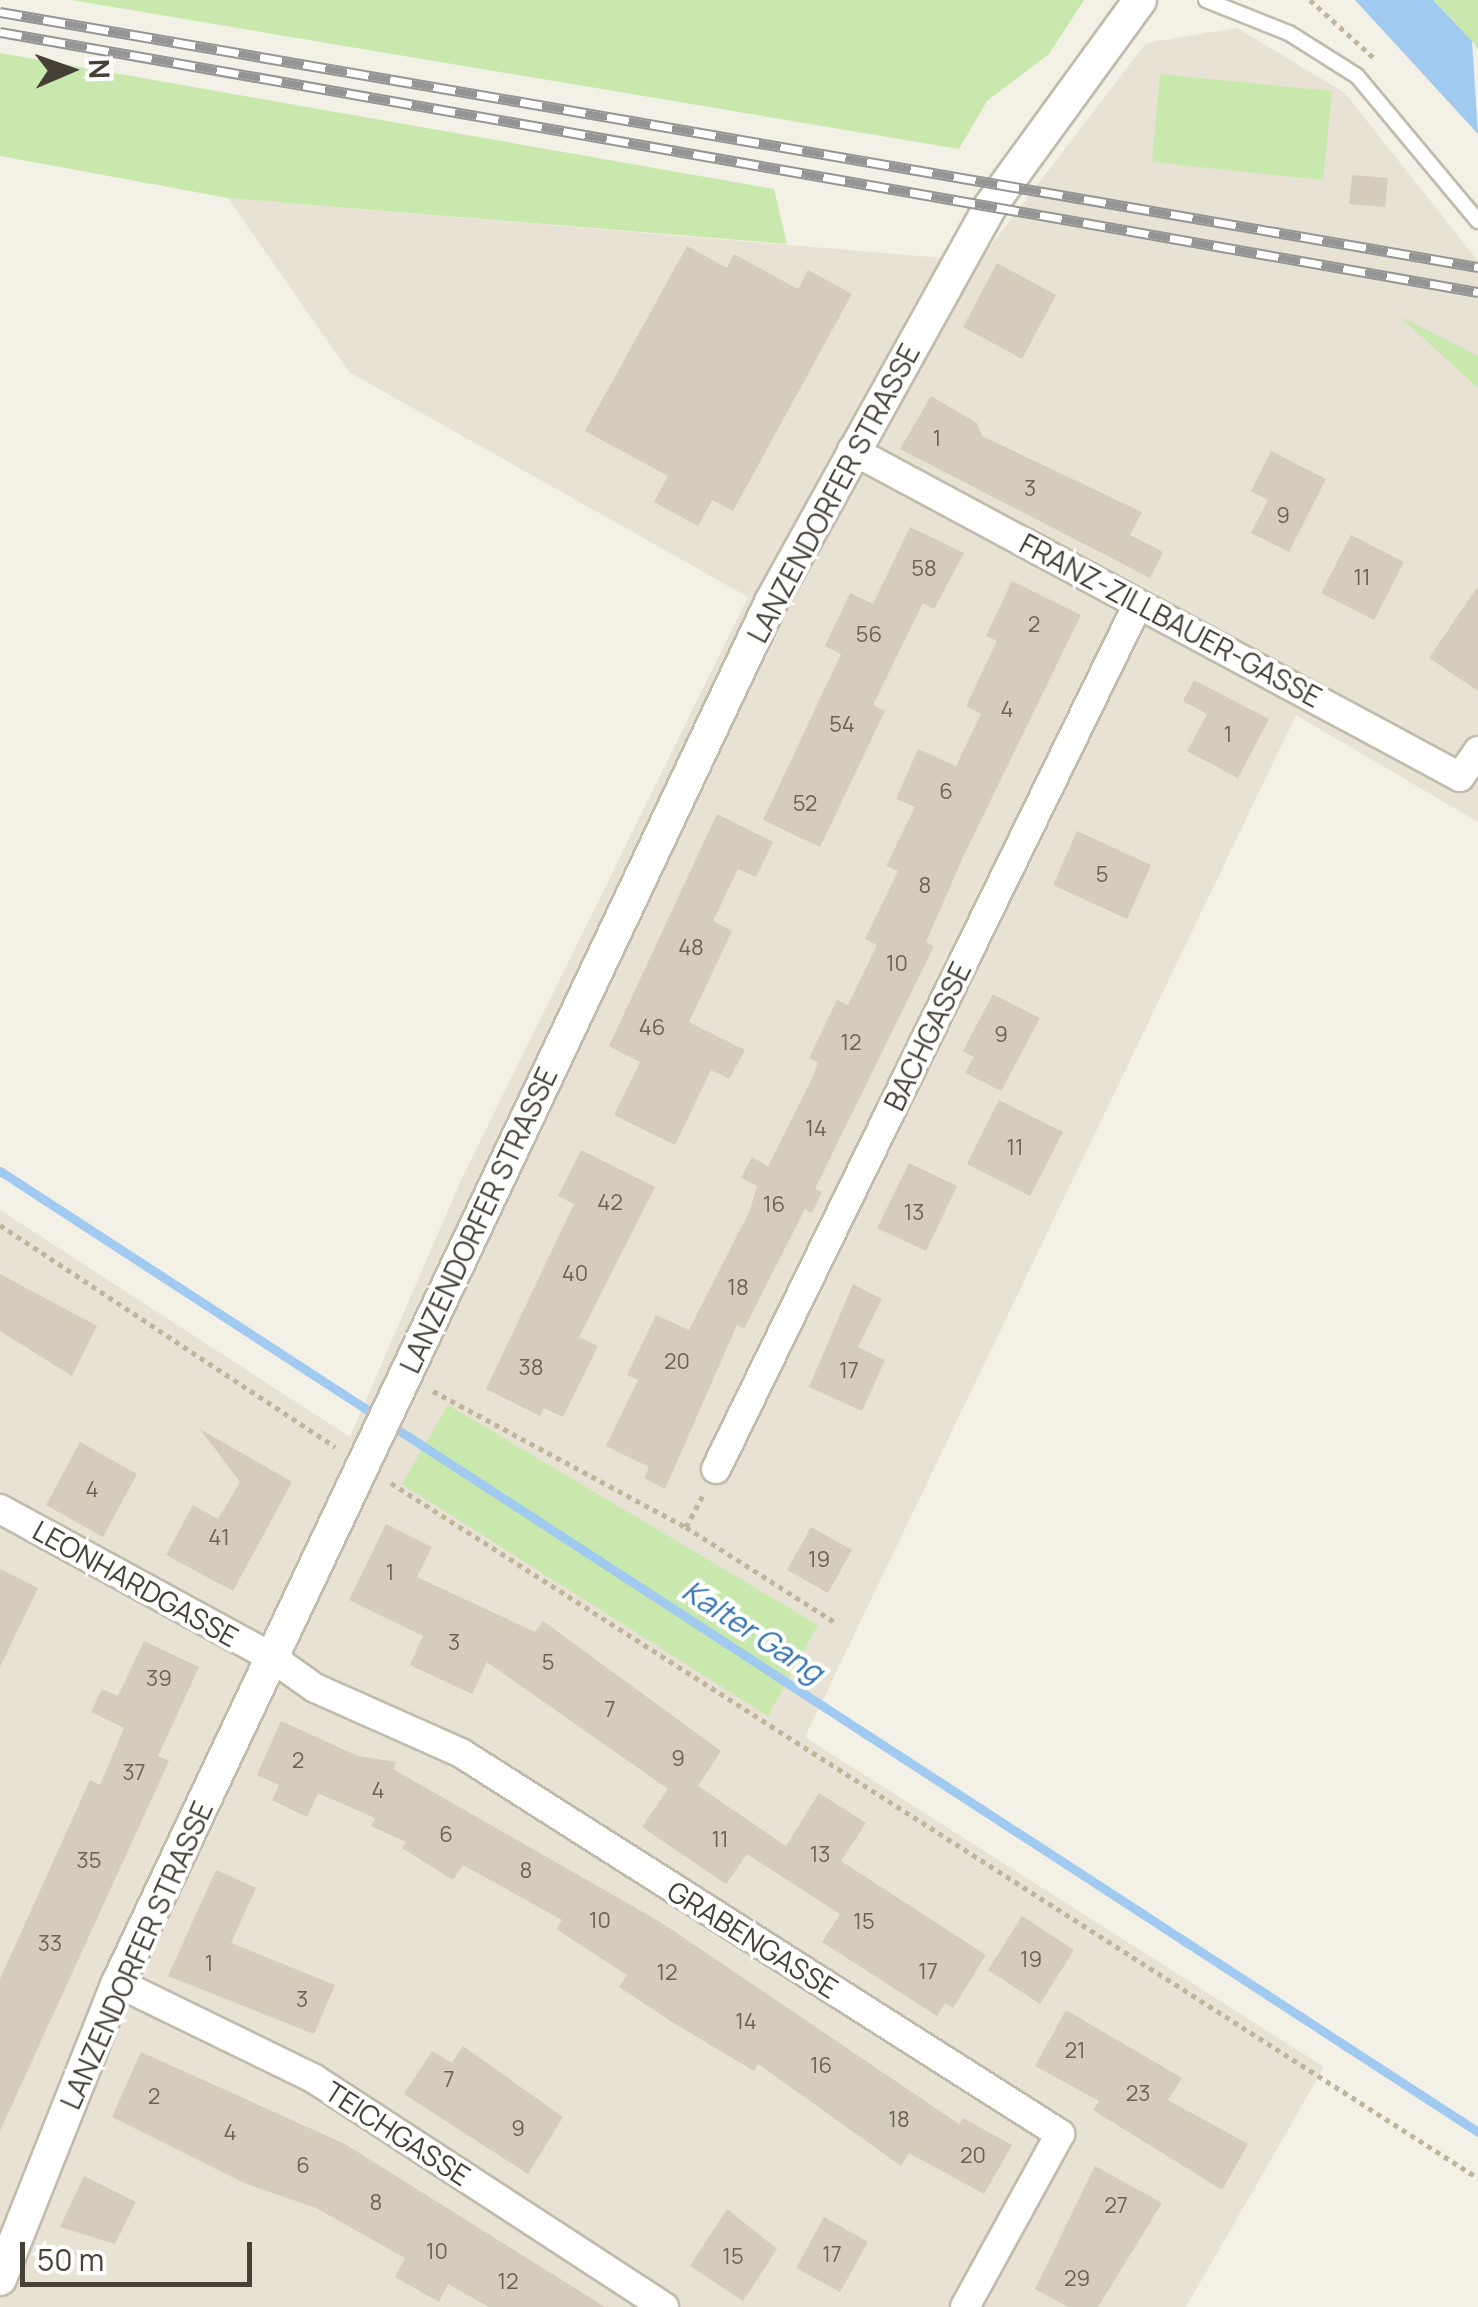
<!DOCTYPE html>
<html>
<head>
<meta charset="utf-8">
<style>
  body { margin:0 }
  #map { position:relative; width:1478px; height:2307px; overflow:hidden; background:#f3f0e6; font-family:Manrope,sans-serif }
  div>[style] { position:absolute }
  .residential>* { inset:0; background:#e7e2d4 }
  .green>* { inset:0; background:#c9e8ae }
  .water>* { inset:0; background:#a1caf0 }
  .stream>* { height:9px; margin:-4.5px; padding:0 4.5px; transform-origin:4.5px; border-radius:4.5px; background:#a1caf0 }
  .building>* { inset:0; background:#d5ccbb }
  .path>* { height:5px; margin-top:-2.5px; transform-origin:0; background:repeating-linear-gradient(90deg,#c0b599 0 5px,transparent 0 10px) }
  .roads { filter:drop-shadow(2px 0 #c1bbab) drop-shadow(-2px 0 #c1bbab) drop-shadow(0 2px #c1bbab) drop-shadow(0 -2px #c1bbab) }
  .service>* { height:14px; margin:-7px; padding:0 7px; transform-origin:7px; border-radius:7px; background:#fff }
  .minor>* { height:28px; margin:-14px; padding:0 14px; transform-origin:14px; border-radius:14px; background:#fff }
  .tertiary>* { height:32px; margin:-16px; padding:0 16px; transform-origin:16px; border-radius:16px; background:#fff }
  .rail>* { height:11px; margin-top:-5.5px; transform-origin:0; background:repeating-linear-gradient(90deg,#fff 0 22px,#959595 0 44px); box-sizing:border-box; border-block:2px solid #959595 }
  span { translate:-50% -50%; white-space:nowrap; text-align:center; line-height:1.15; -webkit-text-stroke:8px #fff; paint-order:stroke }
  .number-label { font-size:22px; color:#6a6356 }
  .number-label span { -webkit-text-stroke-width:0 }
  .street-label { font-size:28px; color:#464035 }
  .water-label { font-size:30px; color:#2e70b2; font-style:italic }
  .north { position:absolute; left:20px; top:20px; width:100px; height:100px; -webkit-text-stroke:8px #fff; paint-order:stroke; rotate:88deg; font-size:28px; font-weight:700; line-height:40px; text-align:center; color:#464035 }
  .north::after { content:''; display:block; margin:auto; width:35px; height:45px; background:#464035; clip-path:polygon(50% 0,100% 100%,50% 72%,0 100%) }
  .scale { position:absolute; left:20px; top:2242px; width:232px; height:45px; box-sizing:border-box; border:5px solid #464035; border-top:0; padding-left:12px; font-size:30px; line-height:35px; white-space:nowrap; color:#464035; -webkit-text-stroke:8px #fff; paint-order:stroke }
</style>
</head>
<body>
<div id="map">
  <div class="residential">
    <i style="clip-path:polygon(1237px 28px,1345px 93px,1478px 261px,1478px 822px,1296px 715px,805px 1737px,1324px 2067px,1186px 2307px,0 2307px,0 1210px,350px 1437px,462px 1178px,748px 597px,349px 372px,228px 198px,979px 261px,1146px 43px)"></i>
  </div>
  <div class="green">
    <i style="clip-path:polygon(71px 0,1084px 0,1049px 54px,987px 101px,959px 149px)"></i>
    <i style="clip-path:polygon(1433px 0,1478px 0,1478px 50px,1472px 41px)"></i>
    <i style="clip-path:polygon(0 53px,774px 189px,787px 244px,228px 198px,0 156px)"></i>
    <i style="clip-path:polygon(1160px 74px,1332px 91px,1323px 180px,1152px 162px)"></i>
    <i style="clip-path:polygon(1399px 316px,1478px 356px,1478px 388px)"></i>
    <i style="clip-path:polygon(448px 1405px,818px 1625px,768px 1716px,402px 1484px)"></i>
  </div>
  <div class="water">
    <i style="clip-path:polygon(1355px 0,1433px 0,1472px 41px,1478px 134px)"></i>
  </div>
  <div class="stream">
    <i style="left:0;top:1171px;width:1763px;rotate:33.03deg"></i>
  </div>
  <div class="building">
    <i style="clip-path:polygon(1352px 175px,1388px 178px,1385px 207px,1349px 204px)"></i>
    <i style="clip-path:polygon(687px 246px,727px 268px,734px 254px,798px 289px,808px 270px,852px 294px,733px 511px,712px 500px,698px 526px,654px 502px,668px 476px,585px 431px)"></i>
    <i style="clip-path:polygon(997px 263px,1056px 295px,1022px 359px,963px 327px)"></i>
    <i style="clip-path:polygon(931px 396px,977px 423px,982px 436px,1142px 512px,1130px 535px,1163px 552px,1150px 578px,900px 449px)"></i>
    <i style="clip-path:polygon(1271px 451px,1326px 479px,1289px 552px,1251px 533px,1268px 500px,1251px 491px)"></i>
    <i style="clip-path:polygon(910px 527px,964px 553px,934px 609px,923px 603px,873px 705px,885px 711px,820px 847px,763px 820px,841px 654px,825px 646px,850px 593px,873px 604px)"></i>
    <i style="clip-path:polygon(1351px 535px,1404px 562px,1374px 620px,1321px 593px)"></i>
    <i style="clip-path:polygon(1012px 581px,1081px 615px,963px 857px,926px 942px,934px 946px,815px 1189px,822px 1192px,812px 1213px,805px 1209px,744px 1329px,737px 1325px,665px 1489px,644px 1478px,649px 1467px,606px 1446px,638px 1380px,627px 1375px,656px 1315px,689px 1330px,750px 1210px,757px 1186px,741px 1178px,752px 1157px,768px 1166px,813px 1076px,818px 1062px,809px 1058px,837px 1000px,848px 1005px,877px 945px,865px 939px,898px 871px,886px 866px,915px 807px,896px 799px,918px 749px,956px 766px,981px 714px,966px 706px,997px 641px,986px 636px)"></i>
    <i style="clip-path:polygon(1478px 586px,1478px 691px,1429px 658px)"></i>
    <i style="clip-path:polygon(1194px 680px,1269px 719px,1238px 778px,1187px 751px,1207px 714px,1183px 701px)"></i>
    <i style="clip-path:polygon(717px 814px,773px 842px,756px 877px,738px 869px,713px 921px,732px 931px,689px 1022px,745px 1050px,729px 1079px,711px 1070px,675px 1145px,614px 1115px,640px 1062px,609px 1046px)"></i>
    <i style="clip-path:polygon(1077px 831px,1151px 865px,1127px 919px,1053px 885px)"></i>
    <i style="clip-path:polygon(993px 994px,1040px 1018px,1001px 1091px,965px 1073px,974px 1057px,963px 1051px)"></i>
    <i style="clip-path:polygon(999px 1100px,1063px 1132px,1030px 1196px,967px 1164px)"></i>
    <i style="clip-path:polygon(581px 1150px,655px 1187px,579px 1337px,598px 1346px,563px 1417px,544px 1408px,540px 1416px,486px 1389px,574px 1204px,558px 1196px)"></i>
    <i style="clip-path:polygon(909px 1163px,957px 1186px,926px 1251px,877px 1228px)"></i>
    <i style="clip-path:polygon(0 1274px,97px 1326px,72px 1376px,0 1331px)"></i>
    <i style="clip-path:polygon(853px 1284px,882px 1299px,858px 1347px,885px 1360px,862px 1411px,809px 1387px)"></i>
    <i style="clip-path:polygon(200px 1429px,292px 1482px,233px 1591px,166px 1555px,193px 1505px,218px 1519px,240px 1482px)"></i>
    <i style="clip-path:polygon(80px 1442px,137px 1474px,103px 1537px,46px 1505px)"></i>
    <i style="clip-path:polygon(386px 1524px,432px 1547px,417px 1577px,535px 1632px,543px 1621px,721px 1751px,698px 1786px,786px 1846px,819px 1793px,866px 1823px,841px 1861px,986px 1955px,953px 2008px,945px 2003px,937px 2016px,822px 1942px,840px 1914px,747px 1854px,726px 1884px,642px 1827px,668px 1789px,487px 1662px,472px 1694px,410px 1665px,423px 1636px,349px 1600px)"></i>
    <i style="clip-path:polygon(811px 1527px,852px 1550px,828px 1593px,787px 1570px)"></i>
    <i style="clip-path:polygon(0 1569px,38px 1588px,0 1667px)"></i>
    <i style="clip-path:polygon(144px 1641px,199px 1667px,158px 1756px,169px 1761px,0 2131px,0 1979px,90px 1780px,100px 1785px,124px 1728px,91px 1712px,102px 1689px,118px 1696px)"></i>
    <i style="clip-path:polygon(281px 1721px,358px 1756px,396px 1762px,393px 1769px,662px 1923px,959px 2124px,963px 2118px,1012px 2145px,984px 2194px,909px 2153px,901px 2166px,758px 2064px,754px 2071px,672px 2022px,619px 1987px,627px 1975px,556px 1929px,562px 1920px,463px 1865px,453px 1880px,402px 1848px,406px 1842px,371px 1826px,375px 1818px,318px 1793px,307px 1817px,272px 1800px,279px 1785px,257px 1775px)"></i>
    <i style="clip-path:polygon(216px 1870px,256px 1888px,231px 1943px,335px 1985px,314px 2034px,168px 1976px)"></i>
    <i style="clip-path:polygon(1022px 1916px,1074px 1950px,1040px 2004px,988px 1970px)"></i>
    <i style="clip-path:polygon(1066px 2010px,1182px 2078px,1168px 2100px,1248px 2144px,1222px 2190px,1093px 2110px,1099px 2101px,1035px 2066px)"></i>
    <i style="clip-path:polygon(463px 2046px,563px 2117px,528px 2174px,404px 2094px,432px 2051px,452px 2063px)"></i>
    <i style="clip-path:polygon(141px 2052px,345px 2144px,605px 2307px,489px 2307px,448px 2284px,439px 2302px,395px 2277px,405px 2258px,316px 2208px,244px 2183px,112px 2117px)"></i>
    <i style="clip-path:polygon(1095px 2166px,1162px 2203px,1098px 2307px,1068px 2307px,1035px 2289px)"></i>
    <i style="clip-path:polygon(84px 2176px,136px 2202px,115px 2244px,60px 2227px)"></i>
    <i style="clip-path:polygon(727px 2209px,777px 2249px,743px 2301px,690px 2266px)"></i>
    <i style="clip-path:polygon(824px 2217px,868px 2242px,840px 2292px,796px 2268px)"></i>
  </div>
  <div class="path">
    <i style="left:1310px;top:0;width:86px;rotate:42.2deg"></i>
    <i style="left:0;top:1225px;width:402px;rotate:33.5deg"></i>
    <i style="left:433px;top:1391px;width:287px;rotate:28.3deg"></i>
    <i style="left:686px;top:1527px;width:178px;rotate:32.6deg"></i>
    <i style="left:391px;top:1483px;width:1290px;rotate:32.59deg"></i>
    <i style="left:686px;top:1527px;width:36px;rotate:-62deg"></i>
  </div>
  <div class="roads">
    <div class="service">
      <i style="left:1206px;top:0;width:89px;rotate:21.7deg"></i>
      <i style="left:1289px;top:33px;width:80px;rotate:32.3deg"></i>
      <i style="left:1357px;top:76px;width:189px;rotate:50.2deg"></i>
    </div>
    <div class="minor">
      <i style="left:852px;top:450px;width:690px;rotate:28.27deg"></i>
      <i style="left:1460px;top:777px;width:32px;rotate:-55deg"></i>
      <i style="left:716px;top:1469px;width:962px;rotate:-63.99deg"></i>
      <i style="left:0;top:1509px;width:309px;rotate:28.6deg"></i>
      <i style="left:271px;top:1657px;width:54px;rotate:35.2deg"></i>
      <i style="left:315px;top:1688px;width:160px;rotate:24deg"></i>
      <i style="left:461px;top:1753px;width:710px;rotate:32.46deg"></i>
      <i style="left:1060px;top:2134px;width:197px;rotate:118.8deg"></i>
      <i style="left:118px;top:1983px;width:217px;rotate:26deg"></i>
      <i style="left:313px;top:2078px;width:419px;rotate:33.1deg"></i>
    </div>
    <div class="tertiary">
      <i style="left:0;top:2279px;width:319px;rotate:-68.3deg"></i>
      <i style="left:118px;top:1983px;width:1528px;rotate:-64.69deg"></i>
      <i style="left:771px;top:602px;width:450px;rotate:-61deg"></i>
      <i style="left:989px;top:208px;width:257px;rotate:-54deg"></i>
    </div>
  </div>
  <div class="rail">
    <i style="left:0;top:12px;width:1500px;rotate:9.79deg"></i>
    <i style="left:0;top:32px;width:1501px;rotate:9.98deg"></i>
  </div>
  <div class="number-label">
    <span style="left:937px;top:439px">1</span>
    <span style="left:1030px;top:489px">3</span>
    <span style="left:1283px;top:516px">9</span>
    <span style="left:924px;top:569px">58</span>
    <span style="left:1362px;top:578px">11</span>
    <span style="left:1034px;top:625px">2</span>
    <span style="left:869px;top:635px">56</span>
    <span style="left:1007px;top:710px">4</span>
    <span style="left:842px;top:725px">54</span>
    <span style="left:1228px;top:735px">1</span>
    <span style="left:946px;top:792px">6</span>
    <span style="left:805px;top:804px">52</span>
    <span style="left:1102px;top:875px">5</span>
    <span style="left:925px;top:886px">8</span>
    <span style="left:691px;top:948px">48</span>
    <span style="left:897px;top:964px">10</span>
    <span style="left:652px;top:1028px">46</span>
    <span style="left:1001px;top:1035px">9</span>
    <span style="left:851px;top:1043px">12</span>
    <span style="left:816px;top:1129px">14</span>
    <span style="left:1015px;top:1148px">11</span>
    <span style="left:610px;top:1203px">42</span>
    <span style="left:774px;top:1205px">16</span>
    <span style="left:914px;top:1213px">13</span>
    <span style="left:575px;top:1274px">40</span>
    <span style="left:738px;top:1288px">18</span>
    <span style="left:677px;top:1362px">20</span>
    <span style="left:531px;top:1368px">38</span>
    <span style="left:849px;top:1371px">17</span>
    <span style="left:92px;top:1490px">4</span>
    <span style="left:219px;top:1538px">41</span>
    <span style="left:819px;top:1560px">19</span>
    <span style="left:390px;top:1573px">1</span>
    <span style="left:454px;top:1643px">3</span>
    <span style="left:548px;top:1663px">5</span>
    <span style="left:159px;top:1679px">39</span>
    <span style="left:610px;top:1710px">7</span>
    <span style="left:678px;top:1759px">9</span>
    <span style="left:298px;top:1761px">2</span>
    <span style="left:134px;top:1773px">37</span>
    <span style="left:378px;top:1791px">4</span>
    <span style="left:446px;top:1835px">6</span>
    <span style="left:720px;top:1840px">11</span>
    <span style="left:820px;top:1855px">13</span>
    <span style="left:89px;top:1861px">35</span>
    <span style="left:526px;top:1871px">8</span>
    <span style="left:600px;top:1921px">10</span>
    <span style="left:864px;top:1922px">15</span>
    <span style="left:50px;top:1944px">33</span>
    <span style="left:1031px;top:1960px">19</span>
    <span style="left:209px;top:1964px">1</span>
    <span style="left:928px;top:1972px">17</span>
    <span style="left:667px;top:1973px">12</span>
    <span style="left:302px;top:2000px">3</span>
    <span style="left:746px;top:2022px">14</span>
    <span style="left:1075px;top:2051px">21</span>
    <span style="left:821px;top:2066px">16</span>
    <span style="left:449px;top:2080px">7</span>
    <span style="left:1138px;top:2094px">23</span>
    <span style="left:154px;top:2097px">2</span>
    <span style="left:899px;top:2120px">18</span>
    <span style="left:518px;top:2129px">9</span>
    <span style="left:230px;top:2133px">4</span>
    <span style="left:973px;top:2156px">20</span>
    <span style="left:303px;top:2166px">6</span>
    <span style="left:376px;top:2203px">8</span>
    <span style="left:1116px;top:2206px">27</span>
    <span style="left:437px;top:2252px">10</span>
    <span style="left:832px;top:2255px">17</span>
    <span style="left:733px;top:2257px">15</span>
    <span style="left:1077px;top:2279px">29</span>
    <span style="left:508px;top:2282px">12</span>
  </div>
  <div class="street-label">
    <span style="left:833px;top:493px;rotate:-62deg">LANZENDORFER STRASSE</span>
    <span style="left:1171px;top:620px;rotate:28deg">FRANZ-ZILLBAUER-GASSE</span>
    <span style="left:927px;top:1036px;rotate:-64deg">BACHGASSE</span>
    <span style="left:478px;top:1220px;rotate:-65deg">LANZENDORFER STRASSE</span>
    <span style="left:136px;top:1583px;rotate:29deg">LEONHARDGASSE</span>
    <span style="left:753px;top:1939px;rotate:32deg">GRABENGASSE</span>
    <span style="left:136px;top:1955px;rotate:-66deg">LANZENDORFER STRASSE</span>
    <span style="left:398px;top:2133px;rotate:33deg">TEICHGASSE</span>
  </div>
  <div class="water-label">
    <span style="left:753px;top:1631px;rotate:33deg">Kalter Gang</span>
  </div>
  <div class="north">N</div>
  <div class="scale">50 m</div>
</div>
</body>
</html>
